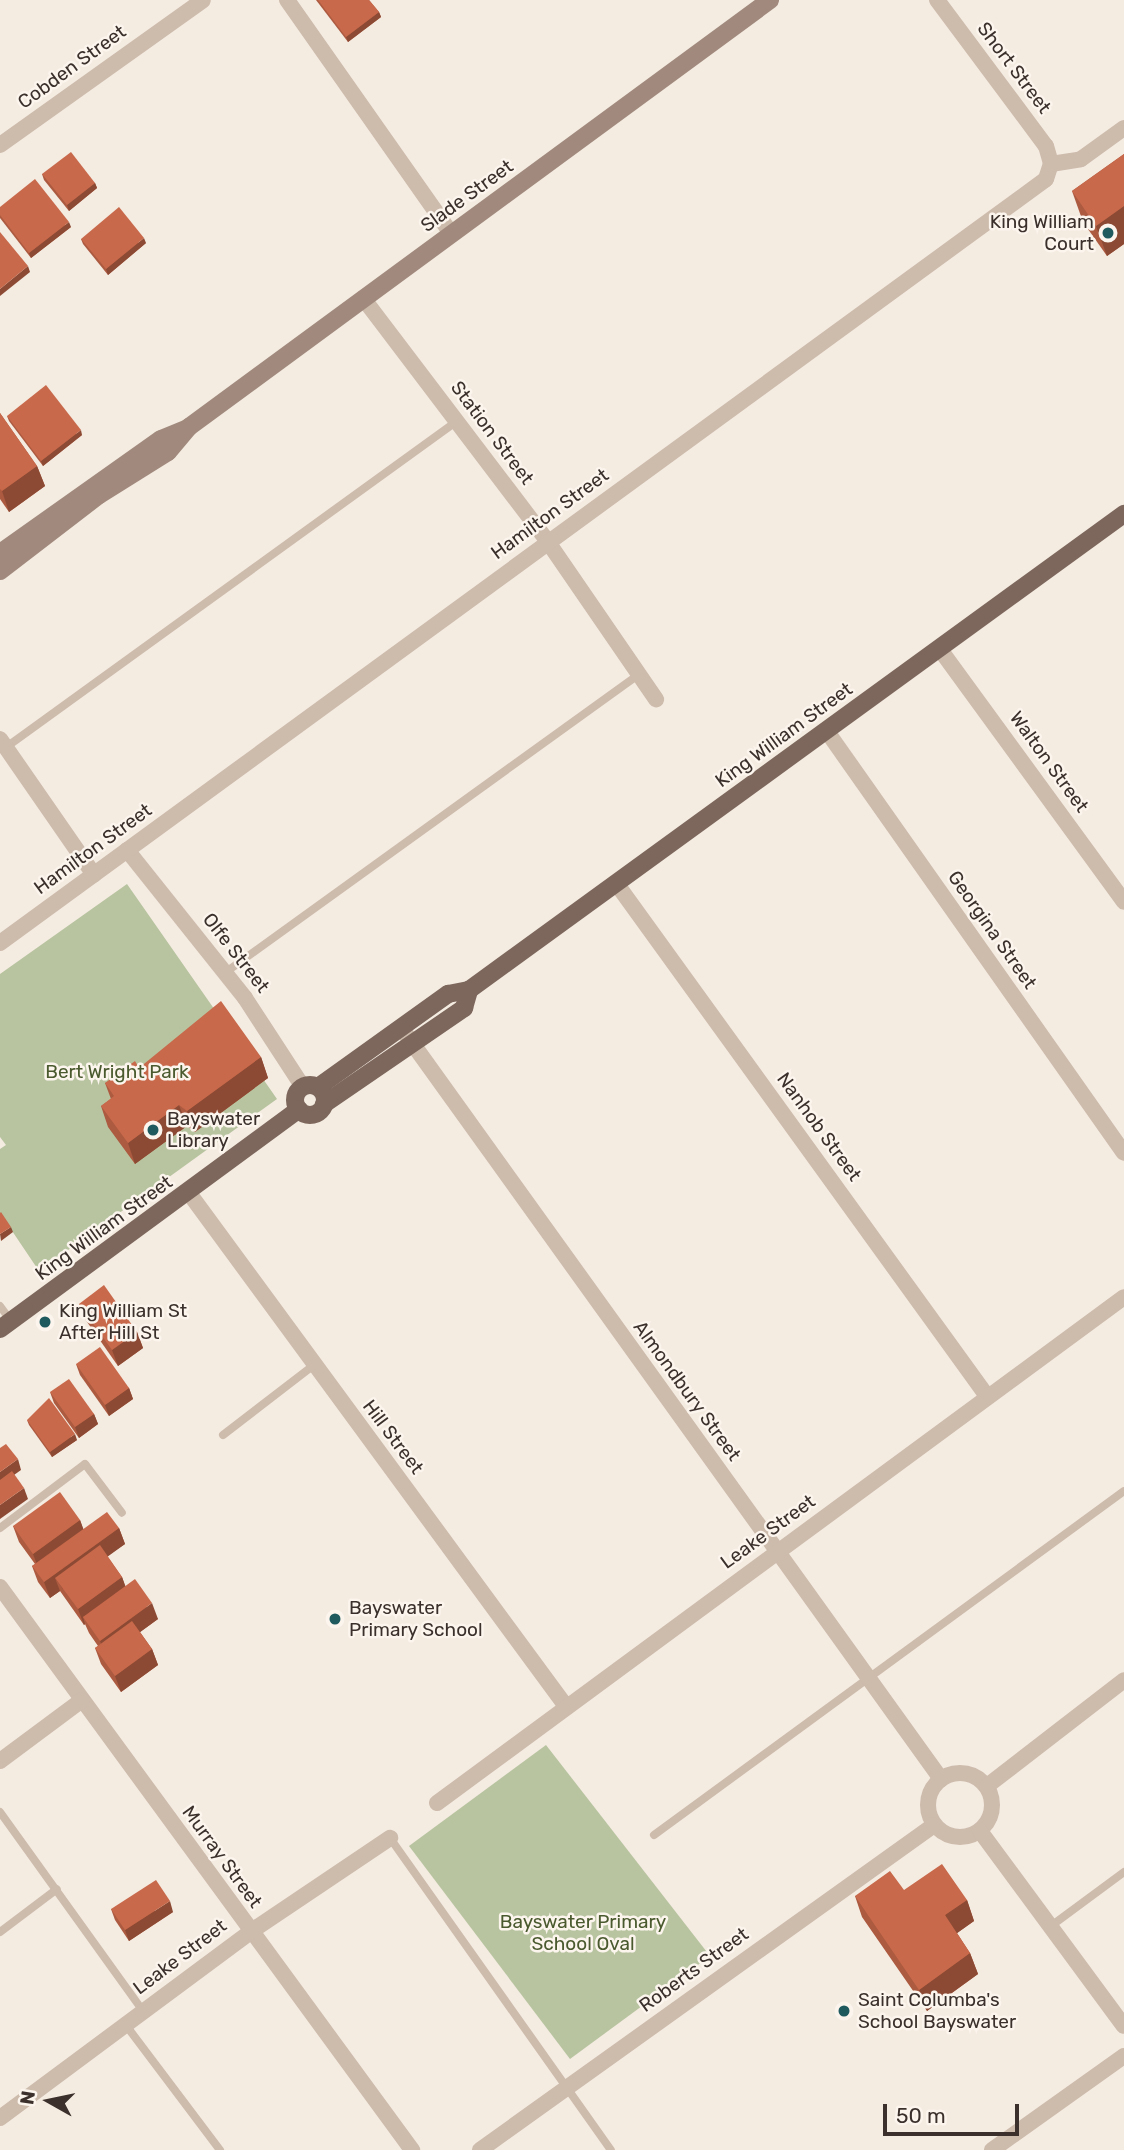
<!DOCTYPE html>
<html>
<head>
<meta charset="utf-8">
<style>
  body { margin:0 }
  #map { position:relative; width:1124px; height:2150px; overflow:hidden; background:#f4ebe1; font-family:Rubik,sans-serif }
  div>[style] { position:absolute }
  .green>* { inset:0; background:#b8c4a0 }
  .lane>* { height:8px; margin:-4px; padding:0 4px; transform-origin:4px; border-radius:4px; background:#cdbbac }
  .street>* { height:16px; margin:-8px; padding:0 8px; transform-origin:8px; border-radius:8px; background:#cdbbac }
  .street>.ring { margin:-8px; padding:0; box-sizing:content-box; background:none; border:16px solid #cdbbac; border-radius:50% }
  .secondary>* { height:18px; margin:-9px; padding:0 9px; transform-origin:9px; border-radius:9px; background:#a18a7d }
  .primary>* { height:18px; margin:-9px; padding:0 9px; transform-origin:9px; border-radius:9px; background:#7d675c }
  .primary>.ring { margin:-9px; padding:0; box-sizing:content-box; background:none; border:18px solid #7d675c; border-radius:50% }
  .wall>* { inset:0; background:#ac5a40 }
  .shaded-wall>* { inset:0; background:#8c4a34 }
  .building>* { inset:0; background:#c8694b }
  .dots>* { width:19px; height:19px; translate:-50% -50%; box-sizing:border-box; border:4px solid #fbf5ee; border-radius:50% }
  span { translate:-50% -50%; white-space:nowrap; text-align:center; line-height:1.15; -webkit-text-stroke:5px #fbf5ee; paint-order:stroke }
  .street-label { font-size:19px; color:#3b302b }
  .poi-label { font-size:19px; color:#3b302b }
  .right { translate:-100% -50%; text-align:right }
  .left { translate:0 -50%; text-align:left }
  .park-label { font-size:19px; color:#4a5a2e }
  .north { position:absolute; left:14px; top:2066px; width:70px; height:70px; -webkit-text-stroke:5px #fbf5ee; paint-order:stroke; rotate:279deg; font-size:19px; font-weight:700; line-height:28px; text-align:center; color:#3b302b }
  .north::after { content:''; display:block; margin:auto; width:24px; height:32px; background:#3b302b; clip-path:polygon(50% 0,100% 100%,50% 72%,0 100%) }
  .scale { position:absolute; left:883px; top:2104px; width:136px; height:32px; box-sizing:border-box; border:4px solid #3b302b; border-top:0; padding-left:9px; font-size:21px; line-height:24px; white-space:nowrap; color:#3b302b; -webkit-text-stroke:5px #fbf5ee; paint-order:stroke }
</style>
</head>
<body>
<div id="map">
  <div class="green">
    <i style="clip-path:polygon(127px 884px,277px 1099px,39px 1271px,0 1213px,0 1149px,6px 1145px,0 1137px,0 974px)"></i>
    <i style="clip-path:polygon(546px 1745px,710px 1956px,570px 2059px,409px 1846px)"></i>
  </div>
  <div class="lane">
    <i style="left:5px;top:748px;width:558px;rotate:-35.88deg"></i>
    <i style="left:226px;top:972px;width:508px;rotate:-35.79deg"></i>
    <i style="left:0;top:1306px;width:19px;rotate:54deg"></i>
    <i style="left:223px;top:1435px;width:115px;rotate:-37.6deg"></i>
    <i style="left:0;top:1528px;width:106px;rotate:-37deg"></i>
    <i style="left:85px;top:1464px;width:61px;rotate:52.9deg"></i>
    <i style="left:0;top:1812px;width:245px;rotate:54.3deg"></i>
    <i style="left:654px;top:1835px;width:582px;rotate:-36.2deg"></i>
    <i style="left:390px;top:1838px;width:382px;rotate:54.7deg"></i>
    <i style="left:1051px;top:1926px;width:91px;rotate:-36.5deg"></i>
    <i style="left:0;top:1932px;width:71px;rotate:-37deg"></i>
    <i style="left:125px;top:2024px;width:158px;rotate:53deg"></i>
  </div>
  <div class="street">
    <i style="left:287px;top:0;width:285px;rotate:54.9deg"></i>
    <i style="left:937px;top:0;width:182px;rotate:53.3deg"></i>
    <i style="left:1046px;top:146px;width:19px;rotate:74deg"></i>
    <i style="left:0;top:145px;width:249px;rotate:-35.5deg"></i>
    <i style="left:363px;top:298px;width:306px;rotate:52.8deg"></i>
    <i style="left:548px;top:542px;width:191px;rotate:55.5deg"></i>
    <i style="left:939px;top:648px;width:314px;rotate:53.9deg"></i>
    <i style="left:826px;top:730px;width:517px;rotate:54.84deg"></i>
    <i style="left:0;top:739px;width:165px;rotate:55.3deg"></i>
    <i style="left:127px;top:850px;width:189px;rotate:51.4deg"></i>
    <i style="left:245px;top:998px;width:106px;rotate:56.9deg"></i>
    <i style="left:616px;top:883px;width:633px;rotate:54.13deg"></i>
    <i style="left:0;top:943px;width:1295px;rotate:-36.14deg"></i>
    <i style="left:1046px;top:179px;width:16px;rotate:-72deg"></i>
    <i style="left:1051px;top:164px;width:30px;rotate:-9deg"></i>
    <i style="left:1081px;top:159px;width:53px;rotate:-35.8deg"></i>
    <i style="left:405px;top:1033px;width:919px;rotate:54.3deg"></i>
    <i style="left:189px;top:1193px;width:635px;rotate:53.71deg"></i>
    <i style="left:0;top:1587px;width:698px;rotate:53.8deg"></i>
    <i style="left:0;top:1761px;width:102px;rotate:-36.6deg"></i>
    <i class="ring" style="left:928px;top:1773px;width:48px;height:48px"></i>
    <i style="left:987px;top:1786px;width:173px;rotate:-37.7deg"></i>
    <i style="left:437px;top:1803px;width:853px;rotate:-36.37deg"></i>
    <i style="left:980px;top:1831px;width:242px;rotate:53.6deg"></i>
    <i style="left:0;top:2118px;width:312px;rotate:-36.6deg"></i>
    <i style="left:250px;top:1932px;width:169px;rotate:-33.9deg"></i>
    <i style="left:480px;top:2150px;width:558px;rotate:-35.6deg"></i>
    <i style="left:992px;top:2150px;width:162px;rotate:-35.5deg"></i>
  </div>
  <div class="secondary">
    <i style="left:0;top:553px;width:197px;rotate:-35.3deg"></i>
    <i style="left:161px;top:439px;width:27px;rotate:-22deg"></i>
    <i style="left:0;top:571px;width:125px;rotate:-37.5deg"></i>
    <i style="left:99px;top:495px;width:81px;rotate:-31.9deg"></i>
    <i style="left:168px;top:452px;width:33px;rotate:-50deg"></i>
    <i style="left:189px;top:427px;width:721px;rotate:-36.31deg"></i>
  </div>
  <div class="primary">
    <i class="ring" style="left:295px;top:1085px;width:12px;height:12px"></i>
    <i style="left:318px;top:1087px;width:160px;rotate:-35.6deg"></i>
    <i style="left:448px;top:994px;width:21px;rotate:-11deg"></i>
    <i style="left:469px;top:990px;width:810px;rotate:-36.01deg"></i>
    <i style="left:324px;top:1104px;width:170px;rotate:-34.4deg"></i>
    <i style="left:464px;top:1008px;width:19px;rotate:-74deg"></i>
    <i style="left:0;top:1329px;width:371px;rotate:-36.3deg"></i>
  </div>
  <div class="wall">
    <i style="clip-path:polygon(316px 0,369px 0,379px 12px,381px 17px,348px 42px)"></i>
    <i style="clip-path:polygon(1124px 154px,1124px 244px,1107px 256px,1083px 222px,1072px 191px)"></i>
    <i style="clip-path:polygon(42px 174px,95px 183px,97px 188px,69px 211px,44px 180px)"></i>
    <i style="clip-path:polygon(0 207px,71px 227px,31px 258px,0 218px)"></i>
    <i style="clip-path:polygon(81px 239px,146px 243px,108px 275px,83px 244px)"></i>
    <i style="clip-path:polygon(0 413px,37px 466px,45px 486px,9px 512px,0 499px)"></i>
    <i style="clip-path:polygon(7px 416px,82px 435px,43px 466px,9px 421px)"></i>
    <i style="clip-path:polygon(261px 1057px,268px 1078px,195px 1132px,187px 1126px,135px 1164px,108px 1127px,101px 1106px,111px 1099px,105px 1083px,139px 1068px)"></i>
    <i style="clip-path:polygon(79px 1304px,137px 1332px,143px 1348px,118px 1366px,85px 1319px)"></i>
    <i style="clip-path:polygon(76px 1364px,129px 1388px,133px 1399px,109px 1416px,80px 1375px)"></i>
    <i style="clip-path:polygon(50px 1392px,94px 1414px,98px 1424px,79px 1438px,54px 1403px)"></i>
    <i style="clip-path:polygon(27px 1420px,77px 1440px,52px 1457px,29px 1425px)"></i>
    <i style="clip-path:polygon(80px 1520px,83px 1529px,119px 1528px,125px 1544px,107px 1556px,122px 1577px,125px 1586px,158px 1619px,140px 1632px,152px 1649px,158px 1665px,121px 1692px,101px 1664px,95px 1648px,98px 1646px,89px 1633px,85px 1624px,84px 1625px,60px 1591px,50px 1598px,38px 1582px,32px 1566px,35px 1564px,19px 1542px,13px 1526px)"></i>
    <i style="clip-path:polygon(904px 1890px,967px 1900px,974px 1921px,957px 1933px,970px 1953px,978px 1974px,927px 2011px,862px 1917px,855px 1896px)"></i>
    <i style="clip-path:polygon(111px 1909px,173px 1912px,129px 1941px,115px 1920px)"></i>
  </div>
  <div class="shaded-wall">
    <i style="clip-path:polygon(379px 12px,381px 17px,348px 42px,346px 37px)"></i>
    <i style="clip-path:polygon(95px 183px,97px 188px,69px 211px,67px 205px)"></i>
    <i style="clip-path:polygon(1124px 206px,1124px 244px,1107px 256px,1096px 226px)"></i>
    <i style="clip-path:polygon(69px 222px,71px 227px,31px 258px,29px 253px)"></i>
    <i style="clip-path:polygon(144px 238px,146px 243px,108px 275px,106px 269px)"></i>
    <i style="clip-path:polygon(28px 266px,30px 272px,0 296px,0 289px)"></i>
    <i style="clip-path:polygon(81px 430px,82px 435px,43px 466px,41px 461px)"></i>
    <i style="clip-path:polygon(37px 466px,45px 486px,9px 512px,2px 491px)"></i>
    <i style="clip-path:polygon(261px 1057px,268px 1078px,195px 1132px,187px 1111px)"></i>
    <i style="clip-path:polygon(179px 1105px,187px 1126px,135px 1164px,128px 1143px)"></i>
    <i style="clip-path:polygon(11px 1227px,13px 1232px,1px 1241px,0 1234px)"></i>
    <i style="clip-path:polygon(137px 1332px,143px 1348px,118px 1366px,112px 1350px)"></i>
    <i style="clip-path:polygon(129px 1388px,133px 1399px,109px 1416px,105px 1405px)"></i>
    <i style="clip-path:polygon(94px 1414px,98px 1424px,79px 1438px,75px 1427px)"></i>
    <i style="clip-path:polygon(75px 1434px,77px 1440px,52px 1457px,50px 1452px)"></i>
    <i style="clip-path:polygon(18px 1459px,21px 1470px,0 1485px,0 1472px)"></i>
    <i style="clip-path:polygon(24px 1488px,28px 1499px,0 1519px,0 1505px)"></i>
    <i style="clip-path:polygon(80px 1520px,86px 1536px,39px 1570px,33px 1554px)"></i>
    <i style="clip-path:polygon(119px 1528px,125px 1544px,63px 1589px,55px 1578px,60px 1591px,50px 1598px,44px 1582px)"></i>
    <i style="clip-path:polygon(122px 1577px,128px 1593px,83px 1617px,85px 1624px,84px 1625px,78px 1609px)"></i>
    <i style="clip-path:polygon(152px 1603px,158px 1619px,106px 1657px,100px 1641px)"></i>
    <i style="clip-path:polygon(152px 1649px,158px 1665px,121px 1692px,115px 1676px)"></i>
    <i style="clip-path:polygon(967px 1900px,974px 1921px,953px 1936px,945px 1915px)"></i>
    <i style="clip-path:polygon(170px 1901px,173px 1912px,129px 1941px,125px 1930px)"></i>
    <i style="clip-path:polygon(970px 1953px,978px 1974px,927px 2011px,919px 1990px)"></i>
  </div>
  <div class="building">
    <i style="clip-path:polygon(318px 0,369px 0,379px 12px,346px 37px)"></i>
    <i style="clip-path:polygon(71px 152px,95px 183px,67px 205px,42px 174px)"></i>
    <i style="clip-path:polygon(1124px 154px,1124px 206px,1096px 226px,1072px 191px)"></i>
    <i style="clip-path:polygon(35px 179px,69px 222px,29px 253px,0 215px,0 207px)"></i>
    <i style="clip-path:polygon(119px 207px,144px 238px,106px 269px,81px 239px)"></i>
    <i style="clip-path:polygon(0 232px,28px 266px,0 289px)"></i>
    <i style="clip-path:polygon(46px 385px,81px 430px,41px 461px,7px 416px)"></i>
    <i style="clip-path:polygon(0 413px,37px 466px,2px 491px,0 489px)"></i>
    <i style="clip-path:polygon(221px 1001px,261px 1057px,187px 1111px,179px 1105px,128px 1143px,101px 1106px,114px 1096px,105px 1083px,135px 1061px,139px 1068px)"></i>
    <i style="clip-path:polygon(1px 1212px,11px 1227px,0 1234px,0 1213px)"></i>
    <i style="clip-path:polygon(104px 1285px,137px 1332px,112px 1350px,79px 1304px)"></i>
    <i style="clip-path:polygon(100px 1347px,129px 1388px,105px 1405px,76px 1364px)"></i>
    <i style="clip-path:polygon(69px 1379px,94px 1414px,75px 1427px,50px 1392px)"></i>
    <i style="clip-path:polygon(49px 1398px,75px 1434px,50px 1452px,27px 1420px)"></i>
    <i style="clip-path:polygon(6px 1444px,18px 1459px,0 1472px,0 1448px)"></i>
    <i style="clip-path:polygon(12px 1471px,24px 1488px,0 1505px,0 1480px)"></i>
    <i style="clip-path:polygon(60px 1492px,80px 1520px,33px 1554px,13px 1526px)"></i>
    <i style="clip-path:polygon(107px 1512px,119px 1528px,44px 1582px,32px 1566px)"></i>
    <i style="clip-path:polygon(100px 1545px,122px 1577px,78px 1609px,55px 1578px)"></i>
    <i style="clip-path:polygon(135px 1579px,152px 1603px,100px 1641px,83px 1617px)"></i>
    <i style="clip-path:polygon(132px 1621px,152px 1649px,115px 1676px,95px 1648px)"></i>
    <i style="clip-path:polygon(942px 1864px,967px 1900px,945px 1915px,970px 1953px,919px 1990px,855px 1896px,890px 1871px,904px 1890px)"></i>
    <i style="clip-path:polygon(156px 1880px,170px 1901px,125px 1930px,111px 1909px)"></i>
  </div>
  <div class="dots">
    <i style="left:1108px;top:233px;background:#1f5a5e"></i>
    <i style="left:153px;top:1130px;background:#1f5a5e"></i>
    <i style="left:45px;top:1322px;background:#1f5a5e"></i>
    <i style="left:335px;top:1619px;background:#1f5a5e"></i>
    <i style="left:844px;top:2011px;background:#1f5a5e"></i>
  </div>
  <div class="street-label">
    <span style="left:72px;top:67px;rotate:-36deg">Cobden Street</span>
    <span style="left:1014px;top:68px;rotate:53deg">Short Street</span>
    <span style="left:467px;top:196px;rotate:-36deg">Slade Street</span>
    <span style="left:492px;top:433px;rotate:53deg">Station Street</span>
    <span style="left:550px;top:514px;rotate:-36deg">Hamilton Street</span>
    <span style="left:784px;top:735px;rotate:-36deg">King William Street</span>
    <span style="left:1049px;top:762px;rotate:54deg">Walton Street</span>
    <span style="left:93px;top:849px;rotate:-36deg">Hamilton Street</span>
    <span style="left:992px;top:930px;rotate:55deg">Georgina Street</span>
    <span style="left:236px;top:953px;rotate:52deg">Olfe Street</span>
    <span style="left:819px;top:1127px;rotate:54deg">Nanhob Street</span>
    <span style="left:104px;top:1228px;rotate:-36deg">King William Street</span>
    <span style="left:687px;top:1391px;rotate:54deg">Almondbury Street</span>
    <span style="left:393px;top:1437px;rotate:53deg">Hill Street</span>
    <span style="left:768px;top:1532px;rotate:-36deg">Leake Street</span>
    <span style="left:222px;top:1857px;rotate:54deg">Murray Street</span>
    <span style="left:180px;top:1957px;rotate:-37deg">Leake Street</span>
    <span style="left:694px;top:1970px;rotate:-36deg">Roberts Street</span>
  </div>
  <div class="poi-label">
    <span class="right" style="left:1094px;top:233px">King William<br>Court</span>
    <span class="left" style="left:167px;top:1130px">Bayswater<br>Library</span>
    <span class="left" style="left:59px;top:1322px">King William St<br>After Hill St</span>
    <span class="left" style="left:349px;top:1619px">Bayswater<br>Primary School</span>
    <span class="left" style="left:858px;top:2011px">Saint Columba's<br>School Bayswater</span>
  </div>
  <div class="park-label">
    <span style="left:117px;top:1072px">Bert Wright Park</span>
    <span style="left:583px;top:1933px">Bayswater Primary<br>School Oval</span>
  </div>
  <div class="north">N</div>
  <div class="scale">50 m</div>
</div>
</body>
</html>
